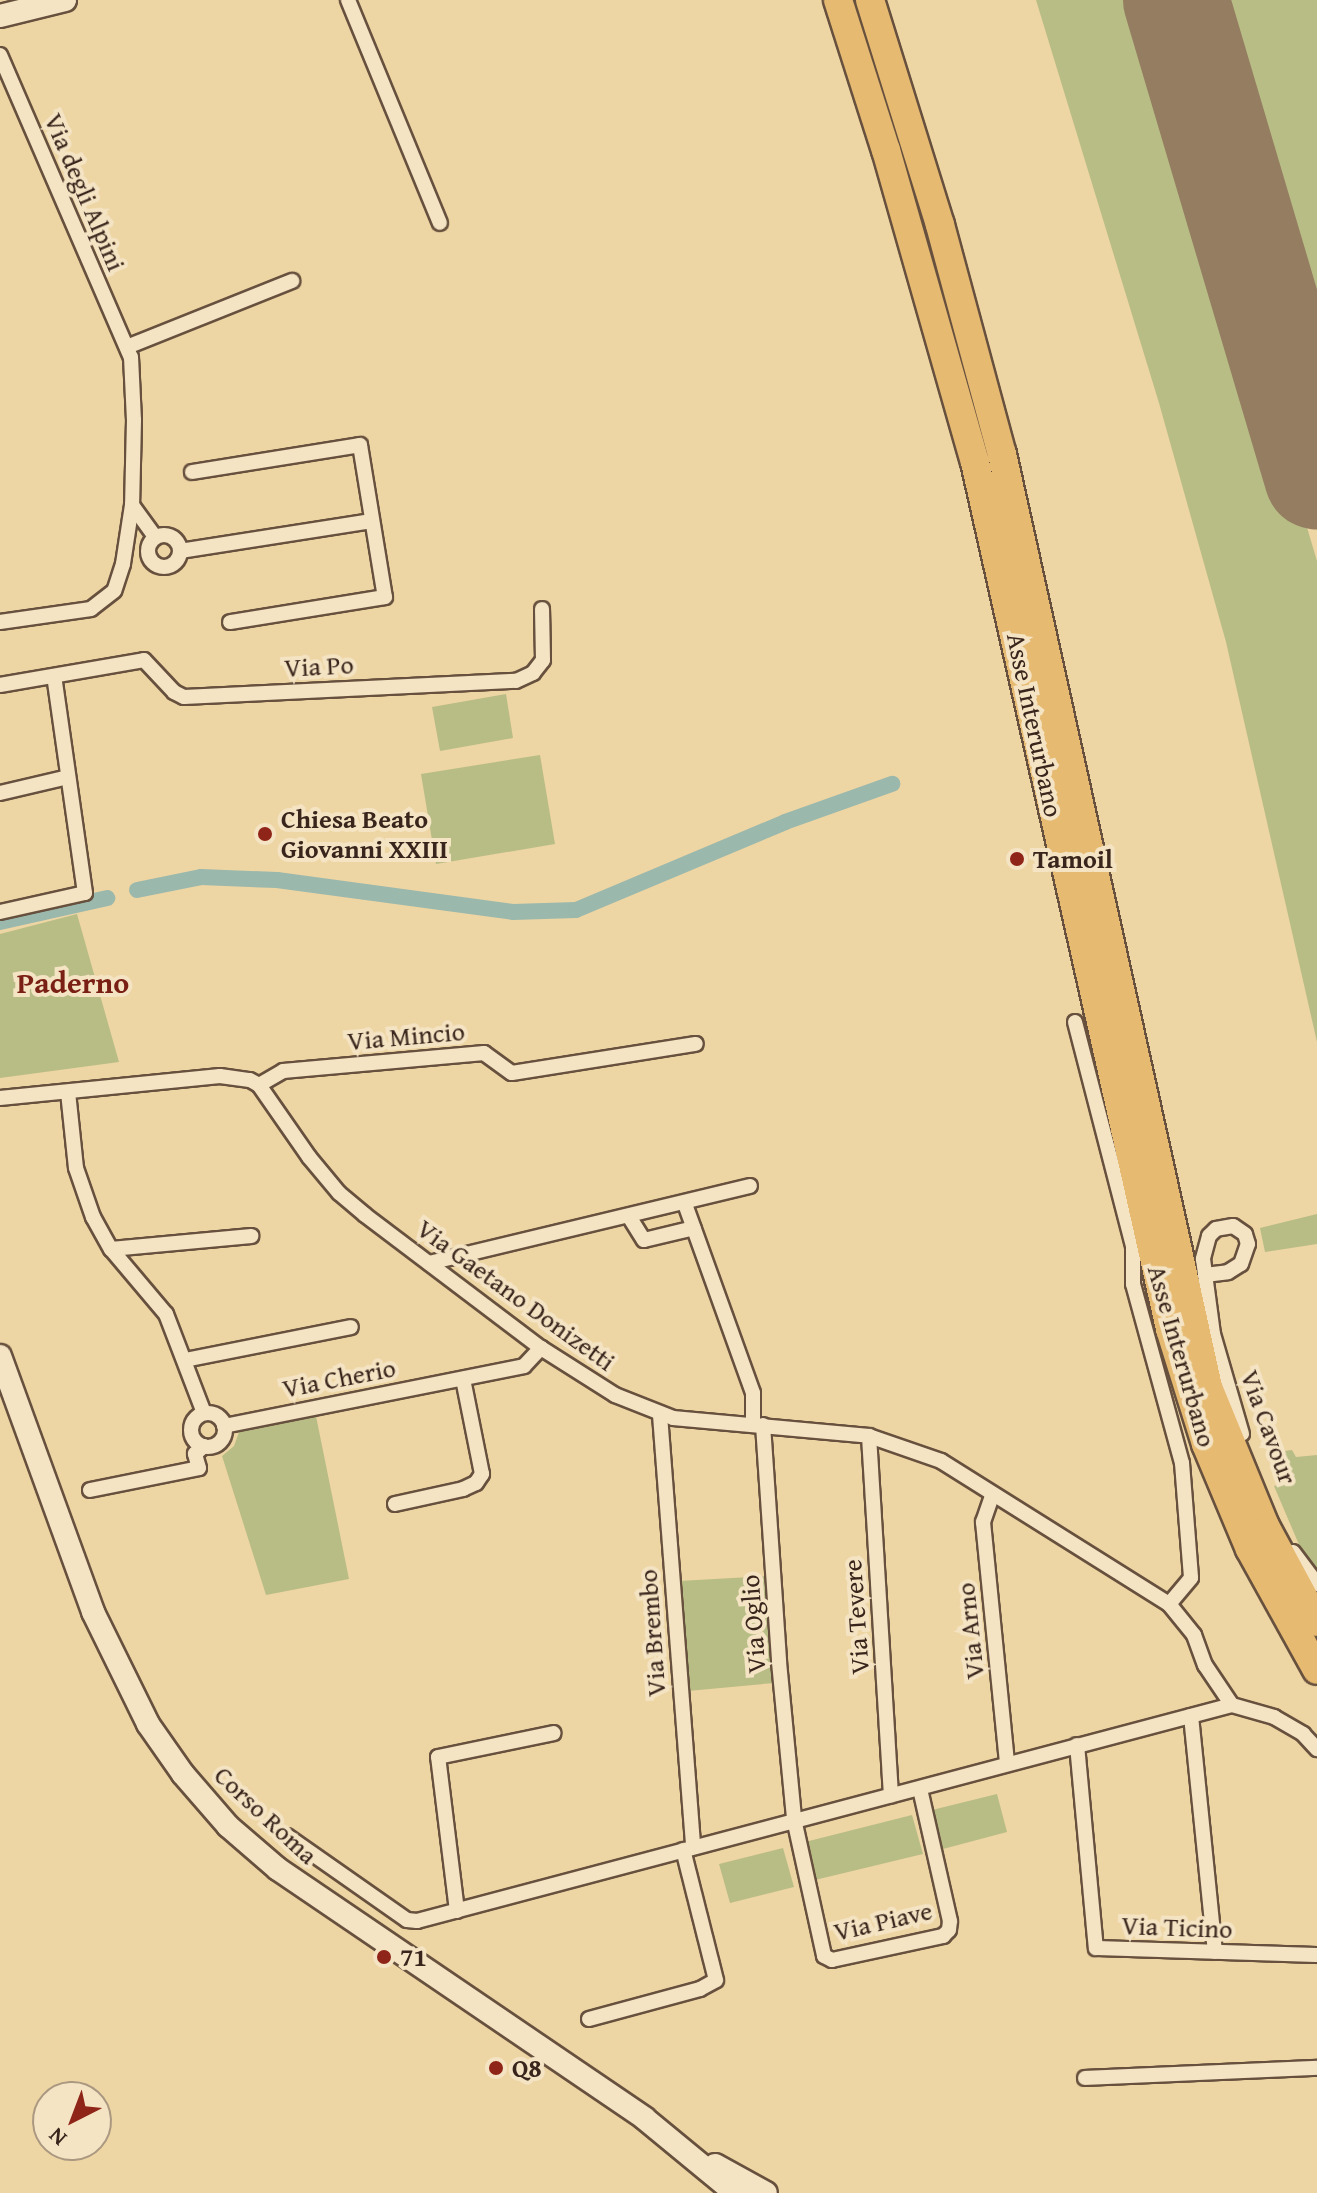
<!DOCTYPE html>
<html>
<head>
<meta charset="utf-8">
<style>
  body { margin:0 }
  #map { position:relative; width:1317px; height:2193px; overflow:hidden; background:#eed5a4; font-family:"Gentium Book Plus",serif }
  div>[style] { position:absolute }
  .green>* { inset:0; background:#b8bd86 }
  .canal>* { height:16px; margin:-8px; padding:0 8px; transform-origin:8px; border-radius:8px; background:#9ab8ac }
  .runway>* { height:106px; margin:-53px; padding:0 53px; transform-origin:53px; border-radius:53px; background:#947d60 }
  .roads { filter:drop-shadow(2px 0 #67513e) drop-shadow(-2px 0 #67513e) drop-shadow(0 2px #67513e) drop-shadow(0 -2px #67513e) }
  .street>* { height:14px; margin:-7px; padding:0 7px; transform-origin:7px; border-radius:7px; background:#f4e4c4 }
  .street>.ring { margin:-7px; padding:0; box-sizing:content-box; background:none; border:14px solid #f4e4c4; border-radius:50% }
  .secondary>* { height:22px; margin:-11px; padding:0 11px; transform-origin:11px; border-radius:11px; background:#f4e4c4 }
  .highway>* { height:28px; margin:-14px; padding:0 14px; transform-origin:14px; border-radius:14px; background:#e7ba72 }
  .dots>* { width:22px; height:22px; translate:-50% -50%; box-sizing:border-box; border:4px solid #f4e4c4; border-radius:50% }
  span { translate:-50% -50%; white-space:nowrap; text-align:center; line-height:1.15; -webkit-text-stroke:8px #f4e4c4; paint-order:stroke }
  .street-label { font-size:26px; color:#3a251c }
  .poi-label { font-size:26px; color:#3a251c; font-weight:700 }
  .left { translate:0 -50%; text-align:left }
  .quarter-label { font-size:30px; color:#7a1f14; font-weight:700 }
  .north { position:absolute; left:32px; top:2081px; width:80px; height:80px; box-sizing:border-box; background:#f4e4c4; border:2px solid #aa9881; border-radius:50%; rotate:222deg; font-size:22px; font-weight:700; line-height:32px; text-align:center; color:#3a251c }
  .north::after { content:''; display:block; margin:auto; width:28px; height:36px; background:#8f2418; clip-path:polygon(50% 0,100% 100%,50% 72%,0 100%) }
</style>
</head>
<body>
<div id="map">
  <div class="green">
    <i style="clip-path:polygon(1036px 0,1150px 0,1317px 561px,1317px 1042px,1226px 642px,1159px 403px)"></i>
    <i style="clip-path:polygon(1195px 0,1317px 0,1317px 408px)"></i>
    <i style="clip-path:polygon(506px 694px,513px 738px,440px 751px,432px 707px)"></i>
    <i style="clip-path:polygon(540px 755px,555px 844px,436px 864px,421px 774px)"></i>
    <i style="clip-path:polygon(77px 914px,119px 1062px,0 1078px,0 934px)"></i>
    <i style="clip-path:polygon(1317px 1214px,1317px 1244px,1265px 1252px,1260px 1228px)"></i>
    <i style="clip-path:polygon(316px 1416px,349px 1579px,266px 1595px,222px 1456px,234px 1446px,239px 1432px)"></i>
    <i style="clip-path:polygon(1292px 1450px,1296px 1457px,1317px 1455px,1317px 1568px,1303px 1554px,1274px 1486px,1281px 1484px,1267px 1453px)"></i>
    <i style="clip-path:polygon(767px 1576px,774px 1683px,688px 1691px,679px 1581px)"></i>
    <i style="clip-path:polygon(997px 1794px,1007px 1832px,943px 1849px,932px 1810px)"></i>
    <i style="clip-path:polygon(912px 1815px,923px 1854px,815px 1880px,805px 1842px)"></i>
    <i style="clip-path:polygon(783px 1848px,794px 1887px,730px 1903px,719px 1864px)"></i>
  </div>
  <div class="canal">
    <i style="left:137px;top:890px;width:65px;rotate:-11.5deg"></i>
    <i style="left:201px;top:877px;width:76px;rotate:2.3deg"></i>
    <i style="left:277px;top:880px;width:238px;rotate:7.7deg"></i>
    <i style="left:513px;top:912px;width:63px;rotate:-1.8deg"></i>
    <i style="left:576px;top:910px;width:227px;rotate:-22.8deg"></i>
    <i style="left:785px;top:822px;width:114px;rotate:-19.6deg"></i>
    <i style="left:0;top:922px;width:110px;rotate:-12.6deg"></i>
  </div>
  <div class="runway">
    <i style="left:1176px;top:0;width:497px;rotate:73.5deg"></i>
  </div>
  <div class="roads">
    <div class="street">
      <i style="left:348px;top:0;width:241px;rotate:67.6deg"></i>
      <i style="left:0;top:55px;width:329px;rotate:66.6deg"></i>
      <i style="left:131px;top:357px;width:63px;rotate:87.3deg"></i>
      <i style="left:134px;top:420px;width:85px;rotate:91.3deg"></i>
      <i style="left:132px;top:505px;width:60px;rotate:98.7deg"></i>
      <i style="left:123px;top:564px;width:28px;rotate:108deg"></i>
      <i style="left:114px;top:591px;width:29px;rotate:142deg"></i>
      <i style="left:91px;top:609px;width:92px;rotate:171.9deg"></i>
      <i style="left:127px;top:347px;width:178px;rotate:-21.8deg"></i>
      <i style="left:192px;top:472px;width:170px;rotate:-9.1deg"></i>
      <i style="left:360px;top:445px;width:154px;rotate:80.7deg"></i>
      <i style="left:385px;top:597px;width:157px;rotate:170.8deg"></i>
      <i style="left:132px;top:505px;width:39px;rotate:54deg"></i>
      <i class="ring" style="left:148px;top:535px;width:18px;height:18px"></i>
      <i style="left:180px;top:551px;width:194px;rotate:-8.9deg"></i>
      <i style="left:0;top:685px;width:146px;rotate:-9.8deg"></i>
      <i style="left:144px;top:660px;width:44px;rotate:46.8deg"></i>
      <i style="left:174px;top:692px;width:11px;rotate:27deg"></i>
      <i style="left:184px;top:697px;width:332px;rotate:-2.8deg"></i>
      <i style="left:516px;top:681px;width:19px;rotate:-25deg"></i>
      <i style="left:533px;top:673px;width:16px;rotate:-52deg"></i>
      <i style="left:543px;top:660px;width:51px;rotate:-91.1deg"></i>
      <i style="left:0;top:793px;width:70px;rotate:-13.2deg"></i>
      <i style="left:0;top:912px;width:87px;rotate:-12.6deg"></i>
      <i style="left:85px;top:893px;width:219px;rotate:-98.1deg"></i>
      <i style="left:1075px;top:1022px;width:232px;rotate:75.5deg"></i>
      <i style="left:1133px;top:1247px;width:37px;rotate:90deg"></i>
      <i style="left:1133px;top:1284px;width:186px;rotate:74.7deg"></i>
      <i style="left:1182px;top:1463px;width:115px;rotate:85.5deg"></i>
      <i style="left:1191px;top:1578px;width:34px;rotate:130deg"></i>
      <i style="left:259px;top:1085px;width:28px;rotate:-30deg"></i>
      <i style="left:283px;top:1071px;width:202px;rotate:-5.1deg"></i>
      <i style="left:484px;top:1053px;width:34px;rotate:36deg"></i>
      <i style="left:512px;top:1073px;width:186px;rotate:-9deg"></i>
      <i style="left:68px;top:1092px;width:76px;rotate:84deg"></i>
      <i style="left:76px;top:1168px;width:52px;rotate:70.9deg"></i>
      <i style="left:93px;top:1217px;width:37px;rotate:61deg"></i>
      <i style="left:111px;top:1249px;width:85px;rotate:49.8deg"></i>
      <i style="left:166px;top:1314px;width:106px;rotate:69deg"></i>
      <i style="left:0;top:1098px;width:221px;rotate:-5.7deg"></i>
      <i style="left:220px;top:1076px;width:30px;rotate:8deg"></i>
      <i style="left:250px;top:1080px;width:10px;rotate:29deg"></i>
      <i style="left:259px;top:1085px;width:88px;rotate:55.2deg"></i>
      <i style="left:309px;top:1157px;width:47px;rotate:50.2deg"></i>
      <i style="left:339px;top:1193px;width:34px;rotate:40deg"></i>
      <i style="left:365px;top:1215px;width:221px;rotate:37.1deg"></i>
      <i style="left:541px;top:1348px;width:88px;rotate:32.4deg"></i>
      <i style="left:615px;top:1395px;width:62px;rotate:21.6deg"></i>
      <i style="left:673px;top:1418px;width:197px;rotate:5.2deg"></i>
      <i style="left:869px;top:1436px;width:76px;rotate:19.1deg"></i>
      <i style="left:941px;top:1461px;width:269px;rotate:32.1deg"></i>
      <i style="left:1169px;top:1604px;width:40px;rotate:51deg"></i>
      <i style="left:1194px;top:1635px;width:32px;rotate:70deg"></i>
      <i style="left:1205px;top:1665px;width:48px;rotate:56deg"></i>
      <i style="left:1232px;top:1705px;width:44px;rotate:15.9deg"></i>
      <i style="left:1274px;top:1717px;width:34px;rotate:30deg"></i>
      <i style="left:1303px;top:1734px;width:21px;rotate:47deg"></i>
      <i style="left:685px;top:1204px;width:201px;rotate:70.2deg"></i>
      <i style="left:753px;top:1393px;width:31px;rotate:90deg"></i>
      <i style="left:630px;top:1218px;width:26px;rotate:58deg"></i>
      <i style="left:644px;top:1240px;width:51px;rotate:-13.5deg"></i>
      <i style="left:111px;top:1249px;width:141px;rotate:-5.3deg"></i>
      <i style="left:429px;top:1263px;width:330px;rotate:-13.5deg"></i>
      <i style="left:1205px;top:1275px;width:23px;rotate:-7deg"></i>
      <i style="left:1228px;top:1272px;width:15px;rotate:-32deg"></i>
      <i style="left:1241px;top:1264px;width:21px;rotate:-71deg"></i>
      <i style="left:1248px;top:1244px;width:10px;rotate:-107deg"></i>
      <i style="left:1245px;top:1234px;width:14px;rotate:-146deg"></i>
      <i style="left:1233px;top:1226px;width:17px;rotate:170deg"></i>
      <i style="left:1216px;top:1229px;width:10px;rotate:135deg"></i>
      <i style="left:1209px;top:1236px;width:24px;rotate:105deg"></i>
      <i style="left:1203px;top:1259px;width:76px;rotate:82.4deg"></i>
      <i style="left:1213px;top:1334px;width:104px;rotate:73.8deg"></i>
      <i style="left:185px;top:1360px;width:169px;rotate:-11.2deg"></i>
      <i class="ring" style="left:191px;top:1413px;width:20px;height:20px"></i>
      <i style="left:660px;top:1415px;width:433px;rotate:85.6deg"></i>
      <i style="left:763px;top:1425px;width:238px;rotate:86.1deg"></i>
      <i style="left:779px;top:1662px;width:158px;rotate:84.5deg"></i>
      <i style="left:794px;top:1819px;width:140px;rotate:77.6deg"></i>
      <i style="left:824px;top:1956px;width:9px;rotate:27deg"></i>
      <i style="left:832px;top:1960px;width:114px;rotate:-12.2deg"></i>
      <i style="left:943px;top:1936px;width:8px;rotate:-45deg"></i>
      <i style="left:949px;top:1930px;width:9px;rotate:-84deg"></i>
      <i style="left:950px;top:1921px;width:135px;rotate:-102.8deg"></i>
      <i style="left:224px;top:1426px;width:306px;rotate:-11.3deg"></i>
      <i style="left:524px;top:1366px;width:25px;rotate:-47deg"></i>
      <i style="left:869px;top:1436px;width:360px;rotate:86.5deg"></i>
      <i style="left:90px;top:1490px;width:111px;rotate:-11.4deg"></i>
      <i style="left:199px;top:1468px;width:15px;rotate:-106deg"></i>
      <i style="left:195px;top:1454px;width:12px;rotate:-42deg"></i>
      <i style="left:992px;top:1496px;width:28px;rotate:109deg"></i>
      <i style="left:983px;top:1522px;width:243px;rotate:84.3deg"></i>
      <i style="left:395px;top:1504px;width:70px;rotate:-12.4deg"></i>
      <i style="left:463px;top:1489px;width:14px;rotate:-25deg"></i>
      <i style="left:476px;top:1483px;width:11px;rotate:-56deg"></i>
      <i style="left:482px;top:1474px;width:97px;rotate:-101.3deg"></i>
      <i style="left:1293px;top:1552px;width:40px;rotate:53deg"></i>
      <i style="left:1191px;top:1716px;width:237px;rotate:84.2deg"></i>
      <i style="left:1077px;top:1745px;width:204px;rotate:84.7deg"></i>
      <i style="left:1096px;top:1948px;width:221px;rotate:1.8deg"></i>
      <i style="left:287px;top:1836px;width:146px;rotate:35deg"></i>
      <i style="left:407px;top:1920px;width:10px;rotate:6deg"></i>
      <i style="left:417px;top:1921px;width:843px;rotate:-14.84deg"></i>
      <i style="left:457px;top:1911px;width:155px;rotate:-97deg"></i>
      <i style="left:438px;top:1757px;width:118px;rotate:-11.7deg"></i>
      <i style="left:589px;top:2019px;width:115px;rotate:-15.1deg"></i>
      <i style="left:700px;top:1989px;width:18px;rotate:-29deg"></i>
      <i style="left:716px;top:1980px;width:134px;rotate:-104.2deg"></i>
      <i style="left:1085px;top:2078px;width:232px;rotate:-2.5deg"></i>
    </div>
    <div class="secondary">
      <i style="left:0;top:16px;width:67px;rotate:-13.8deg"></i>
      <i style="left:0;top:1356px;width:272px;rotate:70deg"></i>
      <i style="left:93px;top:1612px;width:125px;rotate:63.8deg"></i>
      <i style="left:148px;top:1724px;width:61px;rotate:55deg"></i>
      <i style="left:183px;top:1774px;width:69px;rotate:49.1deg"></i>
      <i style="left:228px;top:1826px;width:66px;rotate:40.7deg"></i>
      <i style="left:278px;top:1869px;width:443px;rotate:34.2deg"></i>
      <i style="left:644px;top:2118px;width:118px;rotate:39.5deg"></i>
      <i style="left:715px;top:2165px;width:58px;rotate:28.8deg"></i>
    </div>
    <div class="highway">
      <i style="left:838px;top:0;width:157px;rotate:72.3deg"></i>
      <i style="left:886px;top:150px;width:324px;rotate:74.1deg"></i>
      <i style="left:975px;top:462px;width:889px;rotate:77.32deg"></i>
      <i style="left:1170px;top:1329px;width:121px;rotate:72.6deg"></i>
      <i style="left:1206px;top:1444px;width:114px;rotate:67.3deg"></i>
      <i style="left:1250px;top:1549px;width:138px;rotate:61deg"></i>
      <i style="left:870px;top:0;width:236px;rotate:72.7deg"></i>
      <i style="left:940px;top:225px;width:237px;rotate:74.9deg"></i>
      <i style="left:1002px;top:454px;width:955px;rotate:77.55deg"></i>
      <i style="left:1208px;top:1387px;width:150px;rotate:67.7deg"></i>
      <i style="left:1265px;top:1526px;width:109px;rotate:61.6deg"></i>
    </div>
  </div>
  <div class="dots">
    <i style="left:265px;top:834px;background:#8f2418"></i>
    <i style="left:1017px;top:859px;background:#8f2418"></i>
    <i style="left:384px;top:1957px;background:#8f2418"></i>
    <i style="left:496px;top:2068px;background:#8f2418"></i>
  </div>
  <div class="street-label">
    <span style="left:85px;top:192px;rotate:67deg">Via degli Alpini</span>
    <span style="left:319px;top:666px;rotate:-3deg">Via Po</span>
    <span style="left:1035px;top:725px;rotate:78deg">Asse Interurbano</span>
    <span style="left:406px;top:1036px;rotate:-5deg">Via Mincio</span>
    <span style="left:516px;top:1295px;rotate:36deg">Via Gaetano Donizetti</span>
    <span style="left:1182px;top:1356px;rotate:74deg">Asse Interurbano</span>
    <span style="left:339px;top:1378px;rotate:-11deg">Via Cherio</span>
    <span style="left:1269px;top:1427px;rotate:70deg">Via Cavour</span>
    <span style="left:856px;top:1617px;rotate:-94deg">Via Tevere</span>
    <span style="left:753px;top:1624px;rotate:-94deg">Via Oglio</span>
    <span style="left:970px;top:1631px;rotate:-96deg">Via Arno</span>
    <span style="left:652px;top:1633px;rotate:-94deg">Via Brembo</span>
    <span style="left:266px;top:1815px;rotate:43deg">Corso Roma</span>
    <span style="left:883px;top:1921px;rotate:-13deg">Via Piave</span>
    <span style="left:1177px;top:1927px;rotate:2deg">Via Ticino</span>
  </div>
  <div class="poi-label">
    <span class="left" style="left:281px;top:834px">Chiesa Beato<br>Giovanni XXIII</span>
    <span class="left" style="left:1033px;top:859px">Tamoil</span>
    <span class="left" style="left:400px;top:1957px">71</span>
    <span class="left" style="left:512px;top:2068px">Q8</span>
  </div>
  <div class="quarter-label">
    <span style="left:73px;top:982px">Paderno</span>
  </div>
  <div class="north">N</div>
</div>
</body>
</html>
